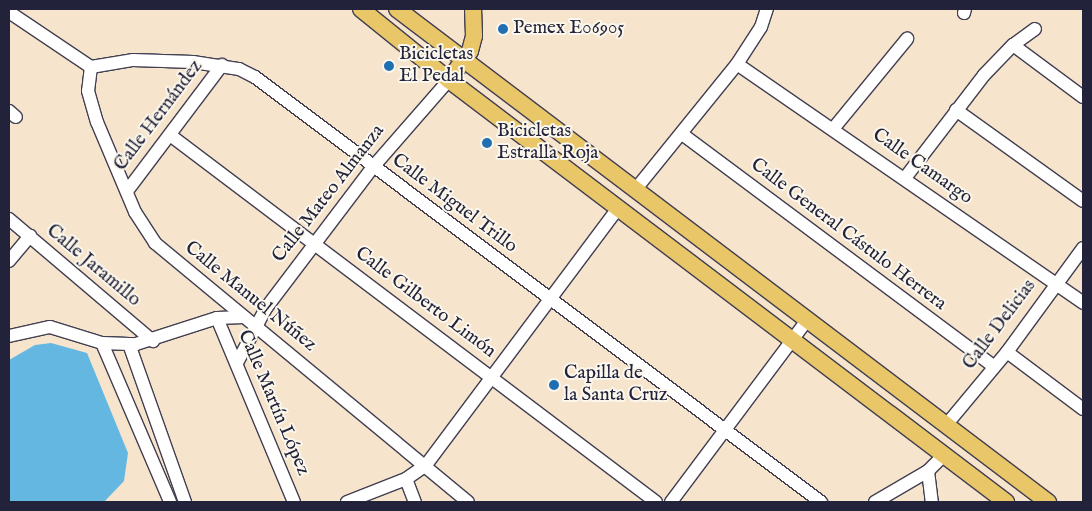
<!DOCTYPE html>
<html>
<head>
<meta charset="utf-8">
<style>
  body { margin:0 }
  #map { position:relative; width:1092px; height:511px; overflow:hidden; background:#f6e4cc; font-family:"IM FELL English",serif }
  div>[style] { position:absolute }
  .water>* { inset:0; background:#64b7e0 }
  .roads { filter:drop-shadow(1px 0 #423f51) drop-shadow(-1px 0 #423f51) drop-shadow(0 1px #423f51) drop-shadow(0 -1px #423f51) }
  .minor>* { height:12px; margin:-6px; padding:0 6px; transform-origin:6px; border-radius:6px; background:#fff }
  .major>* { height:16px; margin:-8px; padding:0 8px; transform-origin:8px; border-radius:8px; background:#e9c769 }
  .dots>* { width:14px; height:14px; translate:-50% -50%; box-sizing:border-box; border:2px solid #fbf7ec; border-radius:50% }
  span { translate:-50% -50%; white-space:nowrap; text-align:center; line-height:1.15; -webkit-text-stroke:4px #fbf7ec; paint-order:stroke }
  .poi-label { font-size:19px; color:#22223b }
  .left { translate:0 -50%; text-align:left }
  .street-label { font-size:19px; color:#22223b }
  .frame { position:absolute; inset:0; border:10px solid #22223b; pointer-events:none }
</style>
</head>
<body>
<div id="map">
  <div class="water">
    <i style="clip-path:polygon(51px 343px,87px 353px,128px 453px,124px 481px,104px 502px,9px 502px,9px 360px,35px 345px)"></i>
  </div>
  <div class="roads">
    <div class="minor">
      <i style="left:9px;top:12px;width:99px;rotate:33.9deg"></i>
      <i style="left:91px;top:67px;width:43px;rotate:-9.5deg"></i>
      <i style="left:133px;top:60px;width:60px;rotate:1.9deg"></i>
      <i style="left:193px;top:62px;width:47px;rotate:8.7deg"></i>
      <i style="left:239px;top:69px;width:18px;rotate:27deg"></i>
      <i style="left:255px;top:77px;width:708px;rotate:36.9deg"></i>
      <i style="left:964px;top:13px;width:4px;rotate:-76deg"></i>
      <i style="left:1013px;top:45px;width:87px;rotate:36.6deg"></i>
      <i style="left:737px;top:64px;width:421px;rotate:34.6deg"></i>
      <i style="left:91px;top:67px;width:24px;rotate:97deg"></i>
      <i style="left:88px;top:91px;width:32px;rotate:74deg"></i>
      <i style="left:97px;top:122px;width:98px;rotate:67.1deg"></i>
      <i style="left:135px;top:212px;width:37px;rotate:57deg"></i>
      <i style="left:155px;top:243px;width:406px;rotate:39.6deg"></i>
      <i style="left:956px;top:110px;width:156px;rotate:35.6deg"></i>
      <i style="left:9px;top:111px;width:9px;rotate:41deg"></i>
      <i style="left:833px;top:129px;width:117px;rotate:-50.6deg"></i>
      <i style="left:682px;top:134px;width:388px;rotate:36.7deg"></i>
      <i style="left:170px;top:135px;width:609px;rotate:37.06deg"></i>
      <i style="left:905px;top:178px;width:130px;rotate:-52.5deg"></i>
      <i style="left:984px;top:75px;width:42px;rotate:-46deg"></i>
      <i style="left:1013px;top:45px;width:27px;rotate:-36deg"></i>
      <i style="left:635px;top:190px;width:162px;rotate:-51deg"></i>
      <i style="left:737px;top:64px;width:44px;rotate:-57deg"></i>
      <i style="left:761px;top:27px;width:19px;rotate:-72deg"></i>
      <i style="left:127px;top:191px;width:158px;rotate:-53deg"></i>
      <i style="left:9px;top:219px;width:189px;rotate:40.3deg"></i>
      <i style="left:9px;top:261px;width:33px;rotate:-50deg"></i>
      <i style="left:217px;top:318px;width:199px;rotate:67.3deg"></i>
      <i style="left:9px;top:336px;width:42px;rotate:-12.4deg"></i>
      <i style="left:50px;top:327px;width:54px;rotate:17.1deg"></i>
      <i style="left:102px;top:343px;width:34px;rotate:2deg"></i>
      <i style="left:136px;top:344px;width:85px;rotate:-17.8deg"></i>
      <i style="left:217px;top:318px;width:27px;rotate:-2deg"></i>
      <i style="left:102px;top:343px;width:173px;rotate:66.8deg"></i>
      <i style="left:129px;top:344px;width:168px;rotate:70.5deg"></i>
      <i style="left:1007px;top:352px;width:95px;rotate:36.9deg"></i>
      <i style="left:238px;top:361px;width:60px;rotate:-62.2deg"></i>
      <i style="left:266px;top:308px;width:177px;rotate:-52.8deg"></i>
      <i style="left:373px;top:167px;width:116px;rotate:-48.9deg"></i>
      <i style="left:947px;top:424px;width:94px;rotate:-50.2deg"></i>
      <i style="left:1007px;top:352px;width:129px;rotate:-53.8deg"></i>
      <i style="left:928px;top:471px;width:31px;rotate:83deg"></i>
      <i style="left:406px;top:479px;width:25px;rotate:69deg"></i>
      <i style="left:347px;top:502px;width:63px;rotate:-21.3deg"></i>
      <i style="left:406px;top:479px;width:24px;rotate:-35deg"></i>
      <i style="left:426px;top:465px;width:321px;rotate:-53.2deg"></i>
      <i style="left:671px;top:502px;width:227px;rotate:-53.2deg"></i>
      <i style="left:875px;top:502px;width:61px;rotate:-30.3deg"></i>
      <i style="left:928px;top:471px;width:23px;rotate:-45deg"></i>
    </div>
    <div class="major">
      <i style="left:361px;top:9px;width:113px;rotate:38.9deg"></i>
      <i style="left:449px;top:80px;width:699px;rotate:37.15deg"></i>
      <i style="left:397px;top:9px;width:817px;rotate:37.14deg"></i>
      <i style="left:449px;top:80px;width:36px;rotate:-54deg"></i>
      <i style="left:470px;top:51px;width:16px;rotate:-75deg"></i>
      <i style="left:474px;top:36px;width:27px;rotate:-92deg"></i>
    </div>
  </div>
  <div class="dots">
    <i style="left:503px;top:29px;background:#1f6fb2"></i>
    <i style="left:389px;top:66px;background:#1f6fb2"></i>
    <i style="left:487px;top:143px;background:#1f6fb2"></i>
    <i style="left:554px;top:385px;background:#1f6fb2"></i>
  </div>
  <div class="poi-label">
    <span class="left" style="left:513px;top:29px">Pemex E06905</span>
    <span class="left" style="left:399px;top:66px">Bicicletas<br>El Pedal</span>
    <span class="left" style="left:497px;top:143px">Bicicletas<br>Estralla Roja</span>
    <span class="left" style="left:564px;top:385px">Capilla de<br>la Santa Cruz</span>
  </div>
  <div class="street-label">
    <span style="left:159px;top:116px;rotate:-53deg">Calle Hernández</span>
    <span style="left:922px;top:167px;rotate:35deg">Calle Camargo</span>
    <span style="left:329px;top:194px;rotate:-52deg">Calle Mateo Almanza</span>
    <span style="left:454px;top:204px;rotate:37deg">Calle Miguel Trillo</span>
    <span style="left:848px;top:235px;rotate:37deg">Calle General Cástulo Herrera</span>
    <span style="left:93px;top:266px;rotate:40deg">Calle Jaramillo</span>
    <span style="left:250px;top:297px;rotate:39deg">Calle Manuel Núñez</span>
    <span style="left:425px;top:303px;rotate:37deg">Calle Gilberto Limón</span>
    <span style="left:1000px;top:325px;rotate:-53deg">Calle Delicias</span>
    <span style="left:273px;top:403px;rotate:67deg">Calle Martín López</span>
  </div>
  <div class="frame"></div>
</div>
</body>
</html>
